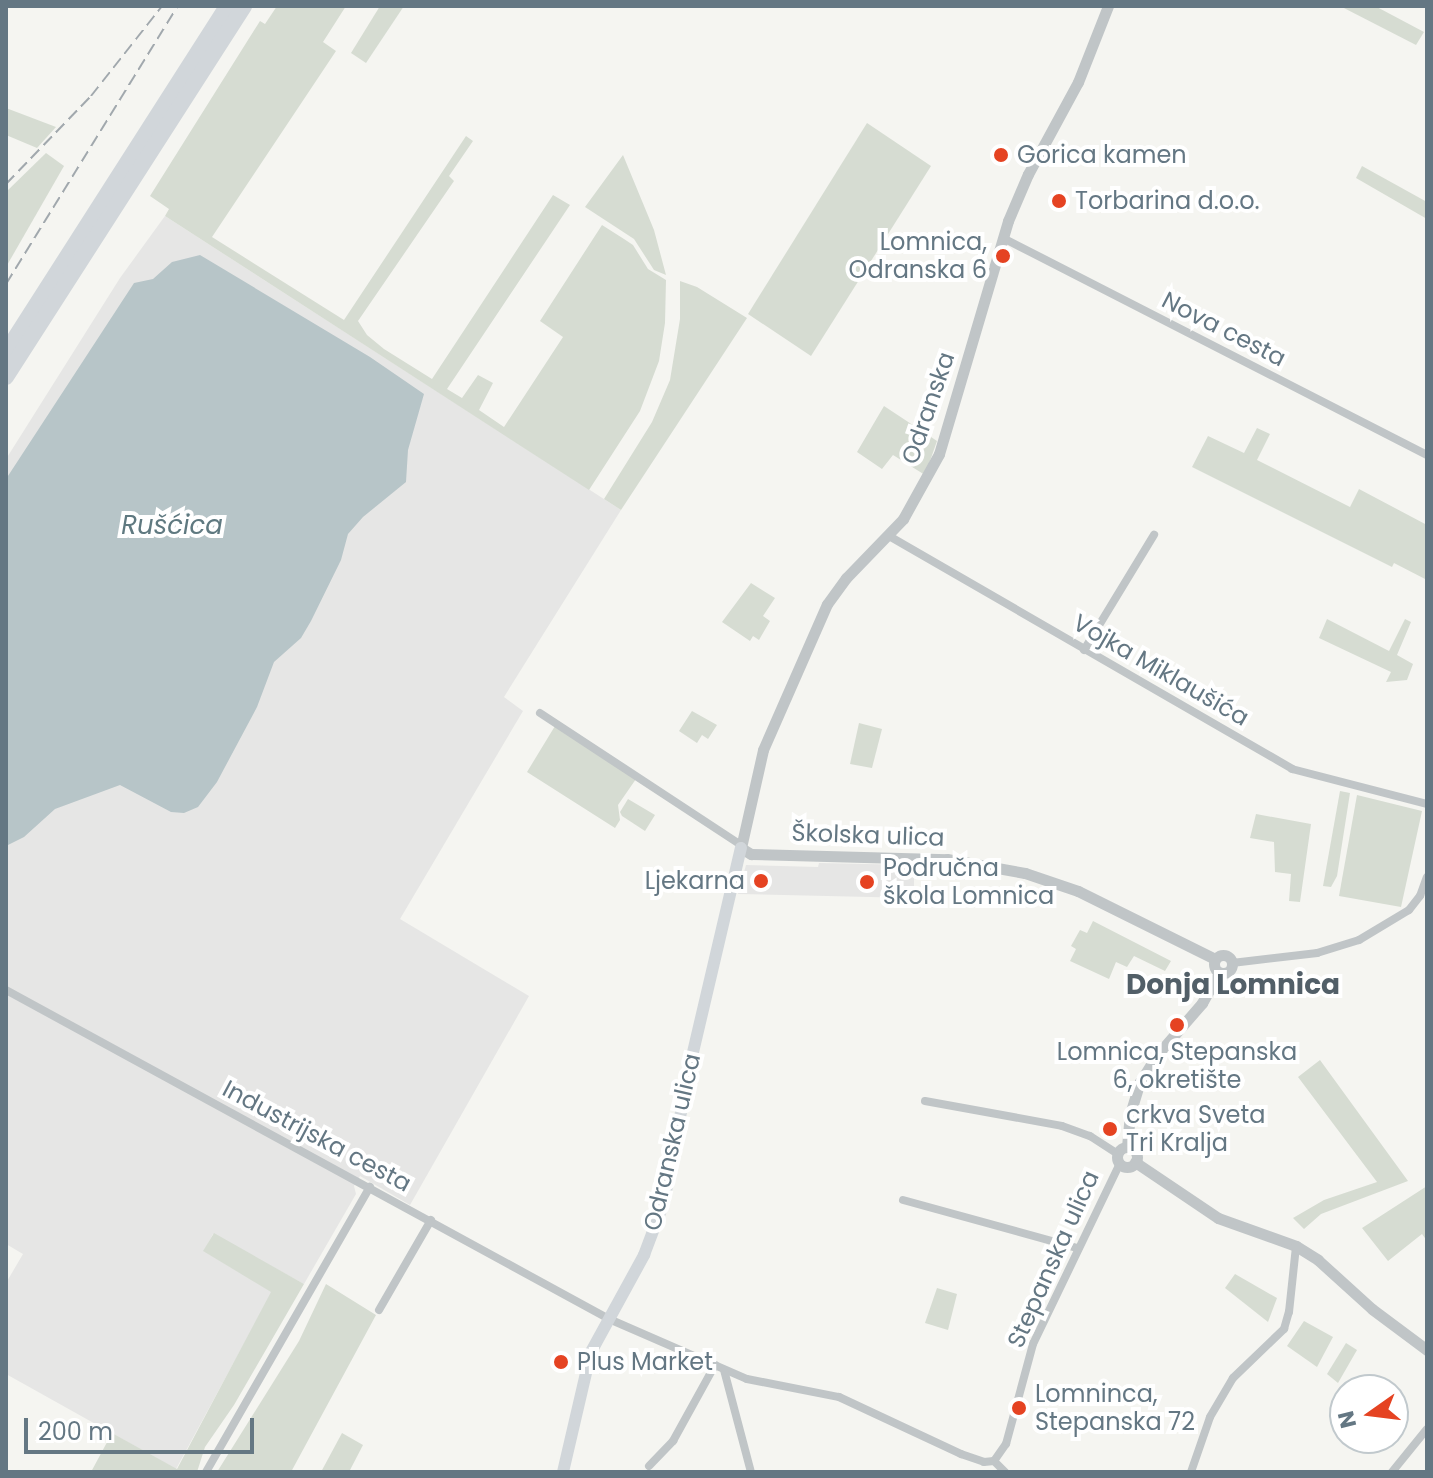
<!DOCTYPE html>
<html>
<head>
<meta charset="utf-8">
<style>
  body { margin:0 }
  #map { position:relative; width:1433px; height:1478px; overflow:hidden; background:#f5f5f1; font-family:Poppins,sans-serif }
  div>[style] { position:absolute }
  .built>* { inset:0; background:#e6e6e5 }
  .green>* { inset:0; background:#d6dcd2 }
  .water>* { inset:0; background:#b7c5c8 }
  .minor>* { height:8px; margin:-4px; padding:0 4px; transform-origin:4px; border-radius:4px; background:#c0c5c7 }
  .tertiary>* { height:11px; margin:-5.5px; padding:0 5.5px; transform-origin:5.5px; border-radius:5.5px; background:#c0c5c7 }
  .tertiary>.ring { margin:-5.5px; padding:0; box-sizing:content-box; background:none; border:11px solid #c0c5c7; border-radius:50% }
  .secondary>* { height:12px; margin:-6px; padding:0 6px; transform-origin:6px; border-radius:6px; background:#d1d6da }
  .motorway>* { height:16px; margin:-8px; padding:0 8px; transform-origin:8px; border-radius:8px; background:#d1d6da }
  .rail>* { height:2px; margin-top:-1px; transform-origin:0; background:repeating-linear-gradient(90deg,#a1a8ad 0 12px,transparent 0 18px) }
  .dots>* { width:22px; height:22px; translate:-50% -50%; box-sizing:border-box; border:4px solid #fff; border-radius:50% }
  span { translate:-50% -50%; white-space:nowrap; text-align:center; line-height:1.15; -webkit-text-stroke:8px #fff; paint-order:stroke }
  .poi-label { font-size:24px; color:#647783 }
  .left { translate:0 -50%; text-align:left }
  .right { translate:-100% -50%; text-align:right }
  .street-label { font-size:24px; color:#647783 }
  .water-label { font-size:26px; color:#5f7980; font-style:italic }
  .quarter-label { font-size:28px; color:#525f68; font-weight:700 }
  .frame { position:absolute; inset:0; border:8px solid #647783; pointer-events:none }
  .north { position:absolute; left:1329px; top:1374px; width:80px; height:80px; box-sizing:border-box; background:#fff; border:2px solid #c1c9cd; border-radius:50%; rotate:256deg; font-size:22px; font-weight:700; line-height:32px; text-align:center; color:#647783 }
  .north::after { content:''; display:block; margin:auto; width:28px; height:36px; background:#e54322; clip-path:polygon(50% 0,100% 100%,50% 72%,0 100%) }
  .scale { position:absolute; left:24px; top:1418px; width:230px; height:36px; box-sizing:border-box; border:4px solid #647783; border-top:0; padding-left:10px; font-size:24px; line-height:28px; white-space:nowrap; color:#647783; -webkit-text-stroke:6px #fff; paint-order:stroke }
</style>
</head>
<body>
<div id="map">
  <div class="built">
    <i style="clip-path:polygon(165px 216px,621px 510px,504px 697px,523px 711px,400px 919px,529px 996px,410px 1205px,360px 1176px,354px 1186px,356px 1194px,304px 1284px,213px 1234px,204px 1251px,272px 1292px,176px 1469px,6px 1374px,6px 1283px,23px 1254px,6px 1244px,6px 459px,120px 278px)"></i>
    <i style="clip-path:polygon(819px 863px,914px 865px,914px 898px,738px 894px,746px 865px,818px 867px)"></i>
  </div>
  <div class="green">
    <i style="clip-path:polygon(277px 6px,346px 6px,323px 42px,336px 51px,212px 237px,344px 320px,466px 136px,473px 141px,449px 176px,454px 181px,358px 321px,367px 335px,384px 349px,432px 379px,553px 195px,570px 205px,447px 389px,462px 398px,478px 375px,493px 383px,479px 410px,504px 427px,563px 337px,540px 321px,602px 225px,624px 239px,633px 245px,648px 269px,666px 280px,665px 323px,659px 361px,640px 411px,589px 490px,165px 216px,169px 209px,150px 196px,260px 21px,265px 24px)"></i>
    <i style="clip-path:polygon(380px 6px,404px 6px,366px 63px,351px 53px)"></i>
    <i style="clip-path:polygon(1340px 6px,1375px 6px,1424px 32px,1416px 45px)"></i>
    <i style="clip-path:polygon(6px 108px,56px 127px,37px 148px,6px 135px)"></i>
    <i style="clip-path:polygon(867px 123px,931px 166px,811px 356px,748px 314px)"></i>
    <i style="clip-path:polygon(46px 153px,64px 166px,6px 267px,6px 192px)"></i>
    <i style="clip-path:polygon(623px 155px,654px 230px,666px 275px,654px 270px,634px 239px,585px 207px)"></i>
    <i style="clip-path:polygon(1362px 166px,1427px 202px,1427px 219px,1356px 178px)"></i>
    <i style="clip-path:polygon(680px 281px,697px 287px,747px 318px,621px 510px,604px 499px,652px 422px,670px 380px,680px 319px)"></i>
    <i style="clip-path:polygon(884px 406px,937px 441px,925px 475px,893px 455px,882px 469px,857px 452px)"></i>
    <i style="clip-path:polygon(1257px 428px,1270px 434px,1257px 460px,1350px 507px,1359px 489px,1427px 525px,1427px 580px,1394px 563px,1392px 567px,1192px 467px,1208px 436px,1244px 453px)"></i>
    <i style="clip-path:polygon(751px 583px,775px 598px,763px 616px,770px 621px,759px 640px,753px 636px,750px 641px,722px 622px)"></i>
    <i style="clip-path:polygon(1327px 619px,1389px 651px,1405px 619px,1411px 622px,1397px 655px,1413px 664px,1407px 680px,1386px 682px,1391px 672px,1319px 638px)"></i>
    <i style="clip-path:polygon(692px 711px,717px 725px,708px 739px,702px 735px,697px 743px,679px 731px)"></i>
    <i style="clip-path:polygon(859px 723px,882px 729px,872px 768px,850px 764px)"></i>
    <i style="clip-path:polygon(555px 726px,636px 779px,618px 805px,620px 820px,615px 828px,527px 772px)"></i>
    <i style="clip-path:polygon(1340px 791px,1350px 793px,1337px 876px,1331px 887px,1323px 886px)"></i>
    <i style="clip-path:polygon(1357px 795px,1422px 811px,1401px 907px,1339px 896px)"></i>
    <i style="clip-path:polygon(628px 799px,655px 815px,645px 831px,622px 816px,620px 812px)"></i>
    <i style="clip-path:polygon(1256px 814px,1311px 824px,1300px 902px,1289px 901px,1291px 874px,1275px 872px,1274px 842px,1250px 838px)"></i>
    <i style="clip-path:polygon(1093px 921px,1171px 961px,1165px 971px,1134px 956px,1127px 967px,1116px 962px,1109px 979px,1070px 961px,1076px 949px,1071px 946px,1080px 930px,1087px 933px)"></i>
    <i style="clip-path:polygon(1320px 1060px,1408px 1181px,1321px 1214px,1304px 1229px,1293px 1218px,1324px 1200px,1377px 1182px,1298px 1077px)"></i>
    <i style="clip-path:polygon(1427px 1186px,1427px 1241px,1422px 1234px,1388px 1261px,1362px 1228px)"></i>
    <i style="clip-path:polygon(214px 1233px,304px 1284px,234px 1405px,205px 1447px,197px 1472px,91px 1472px,112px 1433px,177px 1469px,271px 1292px,203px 1251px)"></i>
    <i style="clip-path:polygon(1235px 1274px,1277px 1298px,1268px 1322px,1225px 1288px)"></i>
    <i style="clip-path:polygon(326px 1284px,376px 1315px,291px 1472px,217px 1472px,299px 1341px)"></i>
    <i style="clip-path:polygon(937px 1288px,957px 1294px,948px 1330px,925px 1323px)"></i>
    <i style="clip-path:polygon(1304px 1321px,1333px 1337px,1317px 1367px,1287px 1346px)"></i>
    <i style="clip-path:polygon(1346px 1343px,1357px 1350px,1338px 1383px,1327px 1374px)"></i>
    <i style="clip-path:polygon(342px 1433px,363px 1445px,349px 1472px,321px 1472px)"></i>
  </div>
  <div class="water">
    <i style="clip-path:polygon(200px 255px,370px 357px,424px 394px,408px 450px,406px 482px,363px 517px,348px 534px,341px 560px,311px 621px,301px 638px,274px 662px,257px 707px,217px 782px,198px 807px,184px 813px,171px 812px,120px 785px,55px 809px,24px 837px,6px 846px,6px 479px,134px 283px,153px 279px,172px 262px)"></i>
  </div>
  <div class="minor">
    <i style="left:1003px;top:238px;width:476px;rotate:27.1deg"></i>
    <i style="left:889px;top:536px;width:466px;rotate:30deg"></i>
    <i style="left:1292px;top:769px;width:139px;rotate:14.5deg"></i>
    <i style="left:1084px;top:650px;width:135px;rotate:-58.7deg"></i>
    <i style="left:540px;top:713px;width:240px;rotate:33.3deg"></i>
    <i style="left:1232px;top:963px;width:86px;rotate:-6.7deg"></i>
    <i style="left:1317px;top:953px;width:44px;rotate:-17.2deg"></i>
    <i style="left:1359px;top:940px;width:58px;rotate:-31deg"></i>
    <i style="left:1409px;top:910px;width:18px;rotate:-52deg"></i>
    <i style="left:1420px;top:896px;width:20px;rotate:-70deg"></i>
    <i style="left:6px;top:990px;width:687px;rotate:28.62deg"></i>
    <i style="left:609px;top:1319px;width:150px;rotate:23.5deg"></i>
    <i style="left:747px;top:1379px;width:94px;rotate:11.1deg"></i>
    <i style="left:839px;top:1397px;width:135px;rotate:25deg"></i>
    <i style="left:961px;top:1454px;width:24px;rotate:19deg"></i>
    <i style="left:984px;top:1462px;width:10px;rotate:-6deg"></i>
    <i style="left:994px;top:1461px;width:16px;rotate:45deg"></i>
    <i style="left:925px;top:1101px;width:139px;rotate:10.3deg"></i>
    <i style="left:1062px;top:1126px;width:30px;rotate:20deg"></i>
    <i style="left:1090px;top:1136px;width:33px;rotate:33deg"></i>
    <i style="left:903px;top:1200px;width:180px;rotate:15.4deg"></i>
    <i style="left:379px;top:1310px;width:104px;rotate:-60deg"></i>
    <i style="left:724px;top:1370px;width:106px;rotate:75.2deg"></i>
    <i style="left:994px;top:1461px;width:21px;rotate:-55deg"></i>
    <i style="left:1006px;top:1444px;width:104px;rotate:-74.9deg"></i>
    <i style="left:1033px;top:1344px;width:201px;rotate:-64.3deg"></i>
    <i style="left:649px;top:1466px;width:35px;rotate:-46deg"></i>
    <i style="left:673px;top:1441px;width:87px;rotate:-61.1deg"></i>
    <i style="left:206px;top:1472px;width:329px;rotate:-60.1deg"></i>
    <i style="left:1191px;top:1472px;width:58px;rotate:-70.9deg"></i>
    <i style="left:1210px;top:1417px;width:45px;rotate:-59.5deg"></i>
    <i style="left:1233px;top:1378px;width:71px;rotate:-43.9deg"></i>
    <i style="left:1284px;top:1329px;width:18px;rotate:-74deg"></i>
    <i style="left:1289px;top:1312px;width:66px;rotate:-83.9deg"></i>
    <i style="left:1392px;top:1472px;width:55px;rotate:-50.9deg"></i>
  </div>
  <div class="tertiary">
    <i style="left:1108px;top:6px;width:82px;rotate:111.5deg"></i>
    <i style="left:1078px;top:82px;width:105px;rotate:118.5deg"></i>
    <i style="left:1028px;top:174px;width:51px;rotate:113.1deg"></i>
    <i style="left:1008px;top:221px;width:243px;rotate:106.5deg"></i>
    <i style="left:939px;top:454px;width:74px;rotate:119deg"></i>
    <i style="left:903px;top:519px;width:82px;rotate:134deg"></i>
    <i style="left:846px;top:578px;width:32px;rotate:126deg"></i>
    <i style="left:827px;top:604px;width:159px;rotate:113.7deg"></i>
    <i style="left:763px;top:750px;width:100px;rotate:102.7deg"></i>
    <i style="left:741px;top:848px;width:12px;rotate:31deg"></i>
    <i style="left:751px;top:854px;width:196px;rotate:1.5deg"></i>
    <i style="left:947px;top:859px;width:79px;rotate:10.2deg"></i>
    <i style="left:1025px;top:873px;width:56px;rotate:18.8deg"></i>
    <i style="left:1078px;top:891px;width:153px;rotate:26.4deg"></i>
    <i class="ring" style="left:1214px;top:955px;width:7px;height:7px"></i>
    <i style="left:1127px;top:1147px;width:33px;rotate:-85deg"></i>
    <i style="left:1130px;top:1114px;width:34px;rotate:-73deg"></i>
    <i style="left:1140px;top:1082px;width:32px;rotate:-58deg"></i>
    <i style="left:1157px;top:1055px;width:69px;rotate:-49.1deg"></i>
    <i style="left:1202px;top:1003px;width:35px;rotate:-61deg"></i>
    <i class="ring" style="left:1117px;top:1147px;width:9px;height:9px"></i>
    <i style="left:1135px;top:1162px;width:100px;rotate:34deg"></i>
    <i style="left:1218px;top:1218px;width:83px;rotate:19.7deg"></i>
    <i style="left:1296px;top:1246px;width:26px;rotate:32deg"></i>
    <i style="left:1318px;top:1260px;width:73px;rotate:42.2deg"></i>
    <i style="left:1372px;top:1309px;width:69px;rotate:36.7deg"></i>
  </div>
  <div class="secondary">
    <i style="left:563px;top:1472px;width:123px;rotate:-76.9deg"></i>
    <i style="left:591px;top:1352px;width:111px;rotate:-61.3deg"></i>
    <i style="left:644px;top:1255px;width:57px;rotate:-69.3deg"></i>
    <i style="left:664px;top:1202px;width:139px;rotate:-79.3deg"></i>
    <i style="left:690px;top:1065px;width:223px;rotate:-76.8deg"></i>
  </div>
  <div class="motorway">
    <i style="left:6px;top:352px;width:411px;rotate:-57.4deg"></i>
    <i style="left:6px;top:377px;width:441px;rotate:-57.3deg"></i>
  </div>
  <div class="rail">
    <i style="left:6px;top:184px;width:122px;rotate:-46deg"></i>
    <i style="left:91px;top:96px;width:115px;rotate:-51.7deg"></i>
    <i style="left:6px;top:284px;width:327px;rotate:-58.3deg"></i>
  </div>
  <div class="dots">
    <i style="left:1001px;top:155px;background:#e54322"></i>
    <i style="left:1059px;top:201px;background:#e54322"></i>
    <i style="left:1003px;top:256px;background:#e54322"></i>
    <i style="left:761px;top:881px;background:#e54322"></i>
    <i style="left:867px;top:882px;background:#e54322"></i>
    <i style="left:1177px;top:1025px;background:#e54322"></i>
    <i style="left:1110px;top:1129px;background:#e54322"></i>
    <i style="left:561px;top:1362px;background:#e54322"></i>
    <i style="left:1019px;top:1408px;background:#e54322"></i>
  </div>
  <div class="poi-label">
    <span class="left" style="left:1017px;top:155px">Gorica kamen</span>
    <span class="left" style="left:1075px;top:201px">Torbarina d.o.o.</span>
    <span class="right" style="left:987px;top:256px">Lomnica,<br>Odranska 6</span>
    <span class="left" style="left:883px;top:882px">Područna<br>škola Lomnica</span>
    <span class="right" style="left:745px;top:881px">Ljekarna</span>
    <span style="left:1177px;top:1066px">Lomnica, Stepanska<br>6, okretište</span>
    <span class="left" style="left:1126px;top:1129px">crkva Sveta<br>Tri Kralja</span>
    <span class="left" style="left:577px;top:1362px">Plus Market</span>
    <span class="left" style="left:1035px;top:1408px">Lomninca,<br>Stepanska 72</span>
  </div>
  <div class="street-label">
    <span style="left:1224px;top:329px;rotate:27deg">Nova cesta</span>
    <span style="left:928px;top:408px;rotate:-71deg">Odranska</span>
    <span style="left:1161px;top:670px;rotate:30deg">Vojka Miklaušića</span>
    <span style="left:868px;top:835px;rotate:2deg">Školska ulica</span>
    <span style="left:317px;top:1136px;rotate:28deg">Industrijska cesta</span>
    <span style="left:672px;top:1142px;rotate:-77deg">Odranska ulica</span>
    <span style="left:1053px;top:1259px;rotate:-66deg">Stepanska ulica</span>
  </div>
  <div class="water-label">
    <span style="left:172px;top:526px">Rušćica</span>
  </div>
  <div class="quarter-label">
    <span style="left:1233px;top:985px">Donja Lomnica</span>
  </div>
  <div class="frame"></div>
  <div class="north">N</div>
  <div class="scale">200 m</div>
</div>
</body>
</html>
